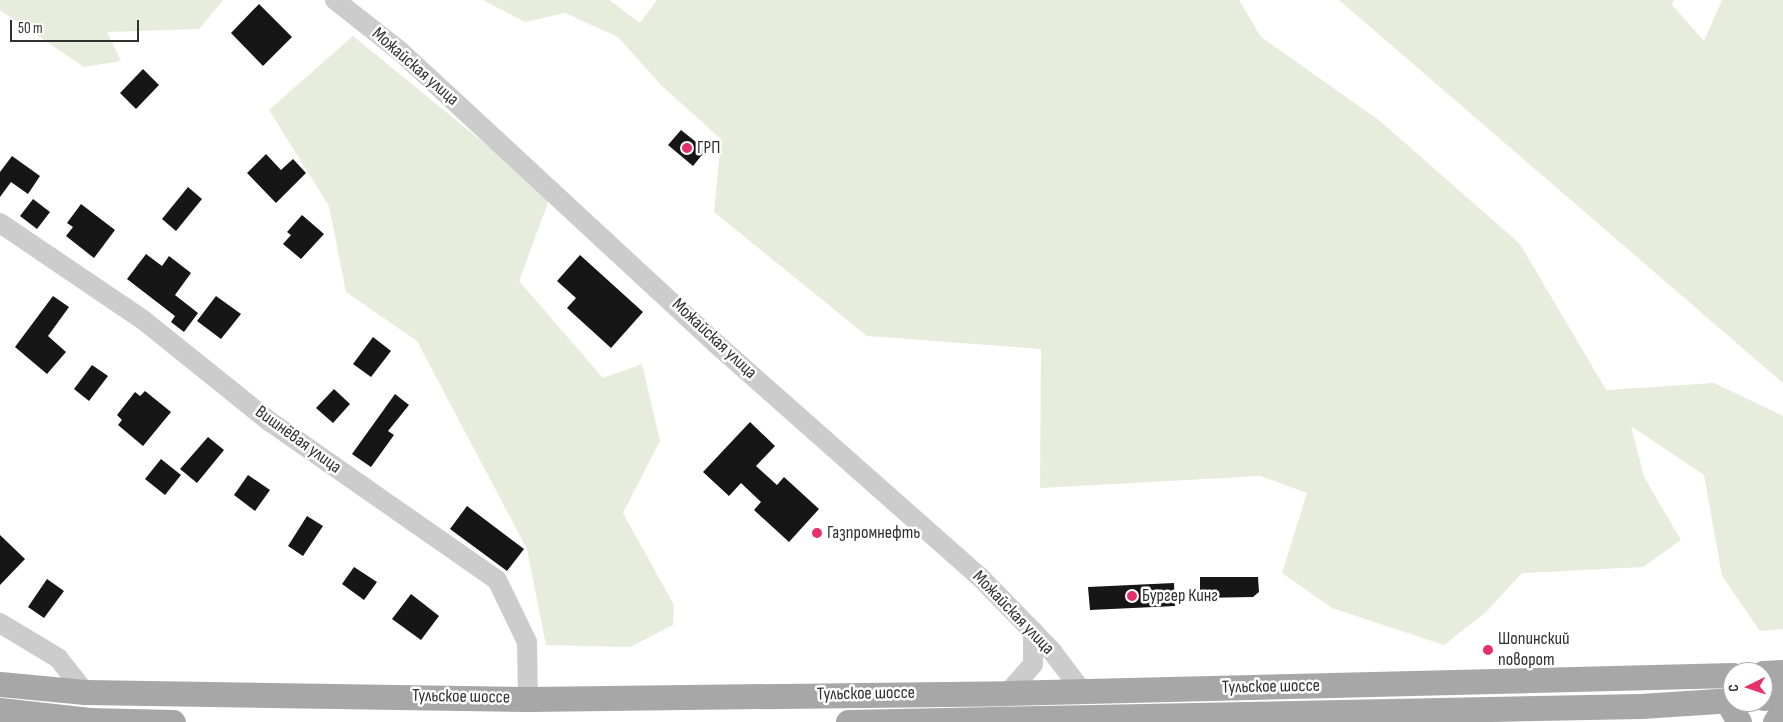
<!DOCTYPE html>
<html>
<head>
<meta charset="utf-8">
<style>
  body { margin:0 }
  #map { position:relative; width:1783px; height:722px; overflow:hidden; background:#fff; font-family:"Sofia Sans Condensed",sans-serif }
  div>[style] { position:absolute }
  .green>* { inset:0; background:#e8ecdc }
  .building>* { inset:0; background:#161616 }
  .minor>* { height:20px; margin:-10px; padding:0 10px; transform-origin:10px; border-radius:10px; background:#ccc }
  .major>* { height:25px; margin:-12.5px; padding:0 12.5px; transform-origin:12.5px; border-radius:12.5px; background:#a7a7a7 }
  .dots>* { width:14px; height:14px; translate:-50% -50%; box-sizing:border-box; border:2px solid #fff; border-radius:50% }
  span { translate:-50% -50%; white-space:nowrap; text-align:center; line-height:1.15; -webkit-text-stroke:5px #fff; paint-order:stroke }
  .street-label { font-size:18px; color:#2f2f2f }
  .poi-label { font-size:18px; color:#2f2f2f }
  .left { translate:0 -50%; text-align:left }
  .north { position:absolute; left:1723px; top:662px; width:50px; height:50px; box-sizing:border-box; background:#fff; border:1px solid #acacac; border-radius:50%; rotate:266deg; font-size:14px; font-weight:700; line-height:20px; text-align:center; color:#2f2f2f }
  .north::after { content:''; display:block; margin:auto; width:18px; height:22px; background:#e6306a; clip-path:polygon(50% 0,100% 100%,50% 72%,0 100%) }
  .scale { position:absolute; left:10px; top:20px; width:129px; height:22px; box-sizing:border-box; border:2px solid #2f2f2f; border-top:0; padding-left:6px; font-size:15px; line-height:18px; white-space:nowrap; color:#2f2f2f; -webkit-text-stroke:4px #fff; paint-order:stroke }
</style>
</head>
<body>
<div id="map">
  <div class="green">
    <i style="clip-path:polygon(0 0,223px 0,199px 29px,107px 32px,121px 61px,84px 67px,0 10px)"></i>
    <i style="clip-path:polygon(483px 0,609px 0,640px 23px,657px 0,1239px 0,1261px 37px,1380px 121px,1520px 244px,1606px 390px,1714px 383px,1783px 416px,1783px 629px,1760px 631px,1722px 576px,1704px 475px,1631px 426px,1644px 477px,1681px 540px,1643px 567px,1522px 573px,1486px 612px,1444px 645px,1332px 608px,1282px 573px,1307px 493px,1260px 476px,1040px 488px,1041px 349px,867px 336px,714px 212px,721px 139px,661px 85px,618px 37px,565px 13px,525px 22px)"></i>
    <i style="clip-path:polygon(1339px 0,1674px 0,1672px 5px,1704px 41px,1722px 0,1783px 0,1783px 383px)"></i>
    <i style="clip-path:polygon(353px 36px,550px 197px,519px 281px,603px 378px,642px 364px,660px 441px,623px 513px,674px 605px,673px 625px,630px 647px,546px 645px,527px 549px,417px 341px,346px 292px,329px 206px,269px 110px)"></i>
  </div>
  <div class="building">
    <i style="clip-path:polygon(259px 4px,292px 37px,263px 66px,231px 33px)"></i>
    <i style="clip-path:polygon(143px 69px,159px 85px,136px 109px,120px 93px)"></i>
    <i style="clip-path:polygon(681px 130px,706px 150px,693px 166px,668px 145px)"></i>
    <i style="clip-path:polygon(266px 154px,281px 170px,293px 159px,306px 173px,276px 203px,247px 173px)"></i>
    <i style="clip-path:polygon(12px 156px,40px 176px,28px 194px,11px 182px,0 197px,0 172px)"></i>
    <i style="clip-path:polygon(188px 187px,202px 199px,176px 231px,162px 219px)"></i>
    <i style="clip-path:polygon(33px 199px,50px 212px,37px 229px,20px 216px)"></i>
    <i style="clip-path:polygon(81px 204px,115px 230px,94px 258px,66px 236px,73px 227px,67px 223px)"></i>
    <i style="clip-path:polygon(302px 215px,324px 234px,301px 259px,283px 244px,291px 235px,287px 232px)"></i>
    <i style="clip-path:polygon(146px 254px,162px 266px,169px 256px,191px 273px,175px 295px,198px 313px,184px 332px,171px 322px,175px 316px,127px 279px)"></i>
    <i style="clip-path:polygon(580px 255px,643px 312px,611px 348px,567px 308px,576px 298px,557px 281px)"></i>
    <i style="clip-path:polygon(53px 296px,69px 307px,48px 336px,66px 352px,47px 374px,15px 347px)"></i>
    <i style="clip-path:polygon(216px 296px,241px 314px,221px 339px,197px 321px)"></i>
    <i style="clip-path:polygon(373px 337px,391px 351px,371px 377px,353px 364px)"></i>
    <i style="clip-path:polygon(92px 365px,108px 376px,89px 401px,74px 389px)"></i>
    <i style="clip-path:polygon(334px 389px,350px 404px,333px 423px,316px 408px)"></i>
    <i style="clip-path:polygon(145px 391px,171px 412px,143px 446px,118px 425px,122px 420px,117px 415px,135px 392px,140px 396px)"></i>
    <i style="clip-path:polygon(395px 394px,409px 405px,388px 431px,394px 435px,371px 467px,352px 454px)"></i>
    <i style="clip-path:polygon(750px 422px,775px 446px,756px 466px,777px 485px,784px 477px,819px 509px,789px 542px,754px 510px,761px 502px,741px 483px,729px 496px,703px 472px)"></i>
    <i style="clip-path:polygon(208px 437px,224px 450px,197px 483px,180px 469px)"></i>
    <i style="clip-path:polygon(161px 459px,181px 475px,165px 495px,145px 479px)"></i>
    <i style="clip-path:polygon(248px 475px,270px 490px,255px 511px,234px 495px)"></i>
    <i style="clip-path:polygon(467px 506px,524px 549px,507px 571px,450px 529px)"></i>
    <i style="clip-path:polygon(307px 516px,323px 526px,303px 556px,288px 546px)"></i>
    <i style="clip-path:polygon(0 535px,25px 559px,0 585px)"></i>
    <i style="clip-path:polygon(354px 567px,377px 582px,364px 600px,342px 584px)"></i>
    <i style="clip-path:polygon(1200px 577px,1258px 577px,1259px 592px,1253px 597px,1200px 598px)"></i>
    <i style="clip-path:polygon(47px 579px,64px 591px,44px 618px,28px 607px)"></i>
    <i style="clip-path:polygon(1174px 583px,1175px 606px,1090px 610px,1088px 587px)"></i>
    <i style="clip-path:polygon(411px 594px,439px 616px,421px 640px,392px 619px)"></i>
  </div>
  <div class="minor">
    <i style="left:335px;top:0;width:84px;rotate:38.2deg"></i>
    <i style="left:401px;top:52px;width:437px;rotate:42.8deg"></i>
    <i style="left:722px;top:349px;width:343px;rotate:41.5deg"></i>
    <i style="left:979px;top:576px;width:103px;rotate:45.8deg"></i>
    <i style="left:1051px;top:650px;width:51px;rotate:52.9deg"></i>
    <i style="left:0;top:223px;width:171px;rotate:34.1deg"></i>
    <i style="left:142px;top:319px;width:163px;rotate:38.8deg"></i>
    <i style="left:269px;top:421px;width:278px;rotate:34.9deg"></i>
    <i style="left:497px;top:580px;width:69px;rotate:64.2deg"></i>
    <i style="left:527px;top:642px;width:57px;rotate:89deg"></i>
    <i style="left:0;top:623px;width:68px;rotate:31.1deg"></i>
    <i style="left:58px;top:658px;width:43px;rotate:51.5deg"></i>
    <i style="left:1008px;top:693px;width:38px;rotate:-49deg"></i>
    <i style="left:1033px;top:664px;width:33px;rotate:-90deg"></i>
  </div>
  <div class="major">
    <i style="left:1763px;top:673px;width:20px;rotate:-3deg"></i>
    <i style="left:0;top:684px;width:85px;rotate:5.4deg"></i>
    <i style="left:85px;top:692px;width:443px;rotate:0.9deg"></i>
    <i style="left:528px;top:699px;width:480px;rotate:-0.7deg"></i>
    <i style="left:1008px;top:693px;width:725px;rotate:-1.42deg"></i>
    <i style="left:1763px;top:698px;width:20px;rotate:-6deg"></i>
    <i style="left:1727px;top:701px;width:24px;rotate:60deg"></i>
    <i style="left:0;top:710px;width:90px;rotate:6.4deg"></i>
    <i style="left:89px;top:720px;width:84px;rotate:1.4deg"></i>
    <i style="left:848px;top:722px;width:793px;rotate:-1.16deg"></i>
    <i style="left:1641px;top:706px;width:92px;rotate:-3.7deg"></i>
    <i style="left:1775px;top:722px;width:15px;rotate:-58deg"></i>
  </div>
  <div class="dots">
    <i style="left:687px;top:148px;background:#e6306a"></i>
    <i style="left:817px;top:533px;background:#e6306a"></i>
    <i style="left:1132px;top:596px;background:#e6306a"></i>
    <i style="left:1488px;top:650px;background:#e6306a"></i>
  </div>
  <div class="street-label">
    <span style="left:415px;top:67px;rotate:41deg">Можайская улица</span>
    <span style="left:714px;top:339px;rotate:43deg">Можайская улица</span>
    <span style="left:298px;top:440px;rotate:36deg">Вишнёвая улица</span>
    <span style="left:1013px;top:613px;rotate:46deg">Можайская улица</span>
    <span style="left:1271px;top:687px;rotate:-1deg">Тульское шоссе</span>
    <span style="left:866px;top:694px;rotate:-1deg">Тульское шоссе</span>
    <span style="left:461px;top:697px;rotate:1deg">Тульское шоссе</span>
  </div>
  <div class="poi-label">
    <span class="left" style="left:697px;top:148px">ГРП</span>
    <span class="left" style="left:827px;top:533px">Газпромнефть</span>
    <span class="left" style="left:1142px;top:596px">Бургер Кинг</span>
    <span class="left" style="left:1498px;top:650px">Шопинский<br>поворот</span>
  </div>
  <div class="north">С</div>
  <div class="scale">50 m</div>
</div>
</body>
</html>
